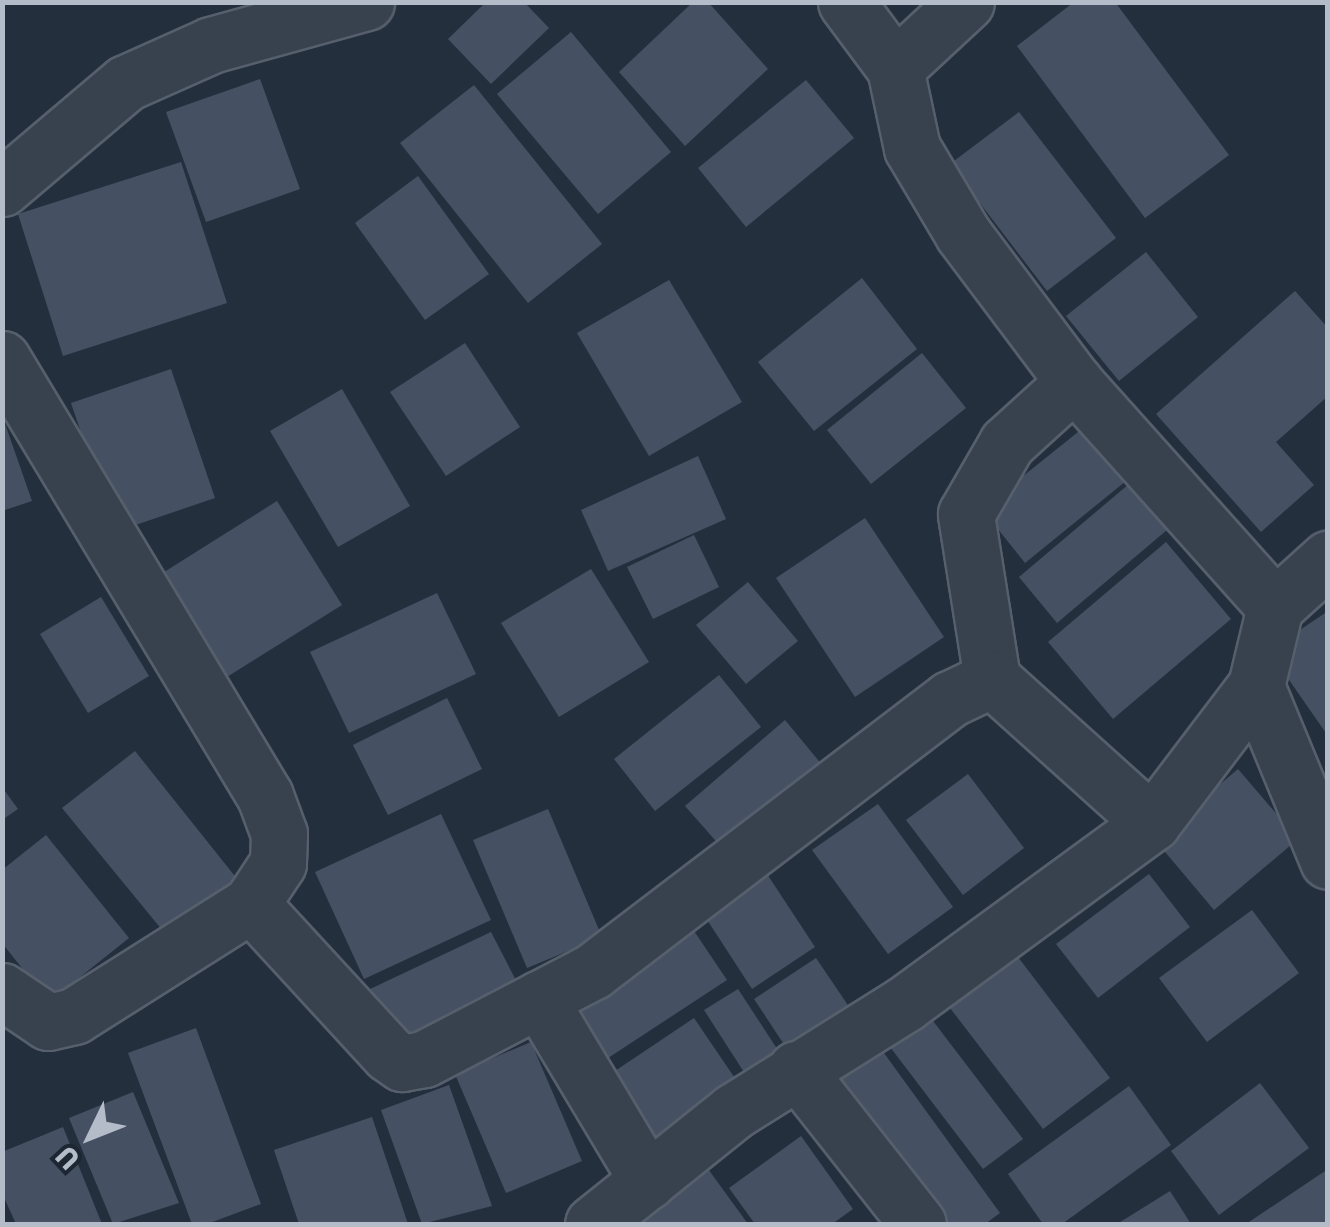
<!DOCTYPE html>
<html>
<head>
<meta charset="utf-8">
<style>
  body { margin:0 }
  #map { position:relative; width:1330px; height:1227px; overflow:hidden; background:#242f3e; font-family:Jost,sans-serif }
  div>[style] { position:absolute }
  .building>* { inset:0; background:#455162 }
  .roads { filter:drop-shadow(2px 0 #565f6c) drop-shadow(-2px 0 #565f6c) drop-shadow(0 2px #565f6c) drop-shadow(0 -2px #565f6c) }
  .minor>* { height:55px; margin:-27.5px; padding:0 27.5px; transform-origin:27.5px; border-radius:27.5px; background:#38414e }
  span { translate:-50% -50%; white-space:nowrap; text-align:center; line-height:1.15; -webkit-text-stroke:8px #1d2633; paint-order:stroke }
  .frame { position:absolute; inset:0; border:5px solid #b4bcc9; pointer-events:none }
  .north { position:absolute; left:40px; top:1087px; width:100px; height:100px; -webkit-text-stroke:8px #1d2633; paint-order:stroke; rotate:227deg; font-size:28px; font-weight:700; line-height:40px; text-align:center; color:#b4bcc9 }
  .north::after { content:''; display:block; margin:auto; width:35px; height:45px; background:#b4bcc9; clip-path:polygon(50% 0,100% 100%,50% 72%,0 100%) }
</style>
</head>
<body>
<div id="map">
  <div class="building">
    <i style="clip-path:polygon(486px 2px,524px 2px,549px 28px,491px 84px,448px 39px)"></i>
    <i style="clip-path:polygon(693px 2px,708px 2px,768px 69px,685px 146px,619px 72px)"></i>
    <i style="clip-path:polygon(1074px 2px,1115px 2px,1229px 155px,1145px 218px,1017px 46px)"></i>
    <i style="clip-path:polygon(571px 32px,671px 152px,598px 214px,497px 94px)"></i>
    <i style="clip-path:polygon(260px 79px,300px 189px,206px 222px,166px 112px)"></i>
    <i style="clip-path:polygon(806px 80px,854px 138px,746px 227px,698px 168px)"></i>
    <i style="clip-path:polygon(474px 85px,602px 244px,528px 303px,400px 143px)"></i>
    <i style="clip-path:polygon(1019px 112px,1116px 238px,1047px 291px,950px 164px)"></i>
    <i style="clip-path:polygon(181px 162px,227px 303px,63px 356px,18px 214px)"></i>
    <i style="clip-path:polygon(418px 176px,489px 274px,425px 320px,355px 223px)"></i>
    <i style="clip-path:polygon(1146px 252px,1198px 317px,1119px 381px,1066px 316px)"></i>
    <i style="clip-path:polygon(862px 278px,917px 349px,814px 431px,758px 362px)"></i>
    <i style="clip-path:polygon(669px 280px,742px 402px,649px 456px,577px 333px)"></i>
    <i style="clip-path:polygon(1295px 291px,1328px 328px,1328px 396px,1276px 442px,1314px 485px,1261px 532px,1156px 414px)"></i>
    <i style="clip-path:polygon(465px 343px,520px 427px,446px 476px,390px 392px)"></i>
    <i style="clip-path:polygon(922px 353px,966px 408px,871px 484px,827px 430px)"></i>
    <i style="clip-path:polygon(171px 369px,215px 498px,115px 532px,71px 403px)"></i>
    <i style="clip-path:polygon(342px 389px,410px 506px,338px 547px,270px 431px)"></i>
    <i style="clip-path:polygon(2px 415px,32px 501px,2px 511px)"></i>
    <i style="clip-path:polygon(1083px 428px,1126px 481px,1025px 563px,982px 509px)"></i>
    <i style="clip-path:polygon(698px 456px,726px 519px,608px 571px,581px 510px)"></i>
    <i style="clip-path:polygon(1142px 473px,1180px 519px,1057px 623px,1019px 577px)"></i>
    <i style="clip-path:polygon(277px 501px,342px 605px,211px 687px,145px 584px)"></i>
    <i style="clip-path:polygon(865px 518px,944px 637px,855px 697px,776px 578px)"></i>
    <i style="clip-path:polygon(694px 535px,719px 587px,653px 619px,627px 567px)"></i>
    <i style="clip-path:polygon(1166px 542px,1231px 619px,1113px 719px,1048px 642px)"></i>
    <i style="clip-path:polygon(591px 569px,649px 662px,559px 717px,501px 623px)"></i>
    <i style="clip-path:polygon(748px 582px,798px 641px,746px 684px,696px 625px)"></i>
    <i style="clip-path:polygon(437px 593px,476px 674px,349px 733px,310px 652px)"></i>
    <i style="clip-path:polygon(101px 597px,149px 676px,88px 713px,40px 634px)"></i>
    <i style="clip-path:polygon(1328px 611px,1328px 736px,1269px 651px)"></i>
    <i style="clip-path:polygon(719px 675px,761px 727px,655px 811px,614px 759px)"></i>
    <i style="clip-path:polygon(447px 698px,482px 769px,388px 815px,353px 745px)"></i>
    <i style="clip-path:polygon(785px 720px,828px 772px,729px 856px,685px 806px)"></i>
    <i style="clip-path:polygon(135px 751px,242px 885px,172px 942px,62px 808px)"></i>
    <i style="clip-path:polygon(1238px 769px,1298px 839px,1214px 910px,1155px 840px)"></i>
    <i style="clip-path:polygon(968px 774px,1024px 848px,963px 895px,906px 820px)"></i>
    <i style="clip-path:polygon(2px 787px,18px 809px,2px 820px)"></i>
    <i style="clip-path:polygon(878px 804px,953px 907px,888px 954px,812px 850px)"></i>
    <i style="clip-path:polygon(548px 809px,602px 937px,527px 968px,473px 840px)"></i>
    <i style="clip-path:polygon(441px 814px,491px 920px,364px 979px,315px 872px)"></i>
    <i style="clip-path:polygon(46px 835px,129px 938px,49px 1002px,2px 943px,2px 870px)"></i>
    <i style="clip-path:polygon(767px 874px,815px 947px,752px 989px,704px 915px)"></i>
    <i style="clip-path:polygon(1149px 874px,1190px 927px,1098px 998px,1056px 944px)"></i>
    <i style="clip-path:polygon(1252px 910px,1299px 973px,1207px 1042px,1159px 978px)"></i>
    <i style="clip-path:polygon(688px 922px,727px 980px,605px 1060px,566px 1003px)"></i>
    <i style="clip-path:polygon(491px 932px,523px 994px,398px 1054px,368px 990px)"></i>
    <i style="clip-path:polygon(1018px 957px,1110px 1078px,1043px 1129px,950px 1008px)"></i>
    <i style="clip-path:polygon(816px 958px,860px 1023px,797px 1064px,754px 999px)"></i>
    <i style="clip-path:polygon(738px 989px,785px 1061px,751px 1083px,704px 1010px)"></i>
    <i style="clip-path:polygon(927px 1013px,1023px 1139px,983px 1169px,887px 1043px)"></i>
    <i style="clip-path:polygon(694px 1018px,745px 1093px,659px 1149px,609px 1075px)"></i>
    <i style="clip-path:polygon(196px 1028px,261px 1204px,207px 1224px,192px 1224px,128px 1053px)"></i>
    <i style="clip-path:polygon(531px 1042px,582px 1161px,506px 1193px,455px 1074px)"></i>
    <i style="clip-path:polygon(876px 1042px,1000px 1213px,985px 1224px,926px 1224px,821px 1081px)"></i>
    <i style="clip-path:polygon(1260px 1083px,1309px 1148px,1219px 1215px,1171px 1151px)"></i>
    <i style="clip-path:polygon(449px 1085px,492px 1206px,422px 1224px,381px 1110px)"></i>
    <i style="clip-path:polygon(1129px 1086px,1171px 1145px,1062px 1224px,1043px 1224px,1008px 1174px)"></i>
    <i style="clip-path:polygon(133px 1092px,179px 1203px,113px 1224px,69px 1118px)"></i>
    <i style="clip-path:polygon(372px 1117px,408px 1224px,299px 1224px,274px 1150px)"></i>
    <i style="clip-path:polygon(63px 1127px,102px 1224px,16px 1224px,2px 1193px,2px 1152px)"></i>
    <i style="clip-path:polygon(801px 1136px,853px 1209px,832px 1224px,755px 1224px,729px 1188px)"></i>
    <i style="clip-path:polygon(703px 1162px,748px 1224px,617px 1224px)"></i>
    <i style="clip-path:polygon(1328px 1169px,1328px 1224px,1246px 1224px)"></i>
    <i style="clip-path:polygon(1170px 1191px,1191px 1224px,1117px 1224px)"></i>
  </div>
  <div class="roads">
    <div class="minor">
      <i style="left:846px;top:2px;width:82px;rotate:53.4deg"></i>
      <i style="left:966px;top:2px;width:97px;rotate:137.1deg"></i>
      <i style="left:895px;top:68px;width:82px;rotate:78deg"></i>
      <i style="left:912px;top:148px;width:100px;rotate:59.3deg"></i>
      <i style="left:963px;top:234px;width:185px;rotate:53.1deg"></i>
      <i style="left:1074px;top:382px;width:302px;rotate:48.2deg"></i>
      <i style="left:2px;top:188px;width:162px;rotate:-40.3deg"></i>
      <i style="left:126px;top:83px;width:93px;rotate:-24.1deg"></i>
      <i style="left:211px;top:45px;width:161px;rotate:-15.5deg"></i>
      <i style="left:2px;top:359px;width:510px;rotate:58.96deg"></i>
      <i style="left:265px;top:796px;width:40px;rotate:69.8deg"></i>
      <i style="left:279px;top:834px;width:29px;rotate:92deg"></i>
      <i style="left:278px;top:863px;width:49px;rotate:123.4deg"></i>
      <i style="left:992px;top:679px;width:167px;rotate:-99deg"></i>
      <i style="left:966px;top:514px;width:82px;rotate:-60deg"></i>
      <i style="left:1007px;top:443px;width:91px;rotate:-42.3deg"></i>
      <i style="left:1256px;top:686px;width:189px;rotate:67.6deg"></i>
      <i style="left:2px;top:991px;width:55px;rotate:34deg"></i>
      <i style="left:48px;top:1022px;width:27px;rotate:-13deg"></i>
      <i style="left:74px;top:1016px;width:209px;rotate:-32.3deg"></i>
      <i style="left:251px;top:904px;width:204px;rotate:47.4deg"></i>
      <i style="left:389px;top:1054px;width:16px;rotate:35deg"></i>
      <i style="left:402px;top:1063px;width:22px;rotate:-10deg"></i>
      <i style="left:424px;top:1059px;width:191px;rotate:-27.5deg"></i>
      <i style="left:593px;top:971px;width:449px;rotate:-37.3deg"></i>
      <i style="left:950px;top:699px;width:47px;rotate:-25.5deg"></i>
      <i style="left:992px;top:679px;width:215px;rotate:42deg"></i>
      <i style="left:539px;top:999px;width:212px;rotate:59.1deg"></i>
      <i style="left:796px;top:1069px;width:197px;rotate:51.8deg"></i>
      <i style="left:593px;top:1224px;width:181px;rotate:-38.7deg"></i>
      <i style="left:734px;top:1111px;width:203px;rotate:-32.1deg"></i>
      <i style="left:906px;top:1003px;width:305px;rotate:-36.2deg"></i>
      <i style="left:1152px;top:823px;width:172px;rotate:-52.8deg"></i>
      <i style="left:1256px;top:686px;width:81px;rotate:-76.5deg"></i>
      <i style="left:1275px;top:607px;width:72px;rotate:-42.2deg"></i>
    </div>
  </div>
  <div class="frame"></div>
  <div class="north">U</div>
</div>
</body>
</html>
